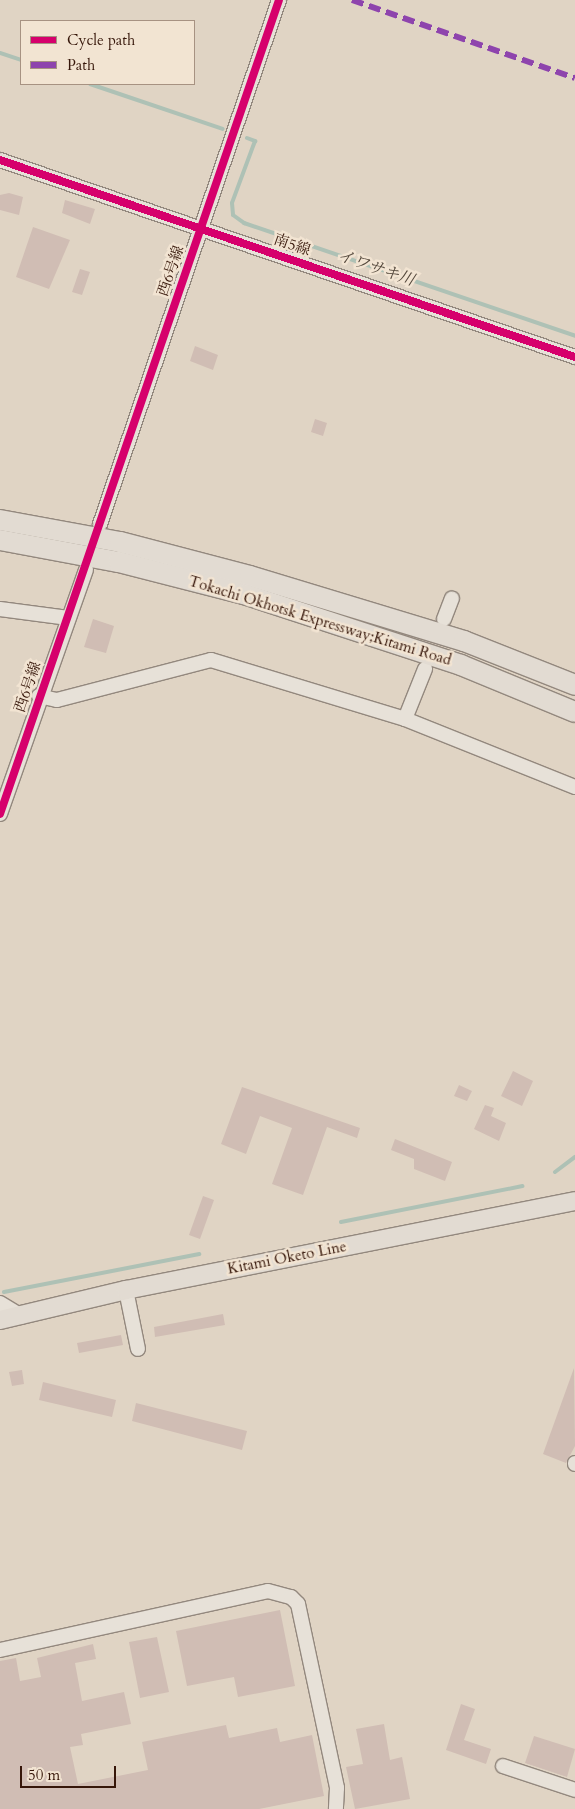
<!DOCTYPE html>
<html>
<head>
<meta charset="utf-8">
<style>
  body { margin:0 }
  #map { position:relative; width:575px; height:1809px; overflow:hidden; background:#e0d4c4; font-family:Cardo,"Noto Serif JP",serif }
  div>[style] { position:absolute }
  .stream>* { height:4px; margin:-2px; padding:0 2px; transform-origin:2px; border-radius:2px; background:#aec1b5 }
  .building>* { inset:0; background:#d0bdb4 }
  .roads { filter:drop-shadow(1px 0 #93887e) drop-shadow(-1px 0 #93887e) drop-shadow(0 1px #93887e) drop-shadow(0 -1px #93887e) }
  .minor>* { height:14px; margin:-7px; padding:0 7px; transform-origin:7px; border-radius:7px; background:#e7e1d8 }
  .major>* { height:18px; margin:-9px; padding:0 9px; transform-origin:9px; border-radius:9px; background:#e2dbd2 }
  .highway>* { height:20px; margin:-10px; padding:0 10px; transform-origin:10px; border-radius:10px; background:#e2dbd2 }
  .quiet>* { height:6px; margin-top:-3px; transform-origin:0; background:repeating-linear-gradient(90deg,#8e44ad 0 12px,transparent 0 18px) }
  .cycleway>* { height:8px; margin:-4px; padding:0 4px; transform-origin:4px; border-radius:4px; background:#d6006c }
  span { translate:-50% -50%; white-space:nowrap; text-align:center; line-height:1.15; -webkit-text-stroke:5px #f2e4d2; paint-order:stroke }
  .street-label { font-size:15px; color:#361609 }
  .water-label { font-size:16px; color:#53473b; font-style:italic }
  .legend { position:absolute; left:20px; top:20px; width:175px; height:65px; box-sizing:border-box; background:#f2e4d2; border:1px solid #a79282; margin:0; padding:6px 9px; list-style:none; font-size:15px; color:#361609 }
  .legend li { display:flex; align-items:center; gap:10px; height:25px }
  .legend b { width:25px; border:1px solid #a79282 }
  .scale { position:absolute; left:20px; top:1766px; width:96px; height:22px; box-sizing:border-box; border:2px solid #361609; border-top:0; padding-left:6px; font-size:15px; line-height:18px; white-space:nowrap; color:#361609; -webkit-text-stroke:4px #f2e4d2; paint-order:stroke }
</style>
</head>
<body>
<div id="map">
  <div class="stream">
    <i style="left:0;top:53px;width:22px;rotate:18deg"></i>
    <i style="left:90px;top:84px;width:140px;rotate:18.7deg"></i>
    <i style="left:247px;top:138px;width:9px;rotate:21deg"></i>
    <i style="left:255px;top:141px;width:66px;rotate:110.4deg"></i>
    <i style="left:232px;top:203px;width:12px;rotate:85deg"></i>
    <i style="left:233px;top:215px;width:14px;rotate:36deg"></i>
    <i style="left:244px;top:223px;width:350px;rotate:18.8deg"></i>
    <i style="left:555px;top:1172px;width:25px;rotate:-37deg"></i>
    <i style="left:341px;top:1222px;width:185px;rotate:-11.2deg"></i>
    <i style="left:4px;top:1292px;width:199px;rotate:-11deg"></i>
  </div>
  <div class="building">
    <i style="clip-path:polygon(9px 193px,23px 197px,19px 215px,0 210px,0 195px)"></i>
    <i style="clip-path:polygon(65px 200px,95px 209px,90px 224px,62px 213px)"></i>
    <i style="clip-path:polygon(33px 227px,70px 240px,49px 289px,16px 277px)"></i>
    <i style="clip-path:polygon(80px 269px,90px 272px,82px 295px,72px 292px)"></i>
    <i style="clip-path:polygon(195px 346px,218px 355px,213px 370px,190px 361px)"></i>
    <i style="clip-path:polygon(315px 419px,327px 423px,323px 436px,311px 432px)"></i>
    <i style="clip-path:polygon(93px 619px,114px 626px,106px 653px,84px 647px)"></i>
    <i style="clip-path:polygon(513px 1071px,533px 1081px,522px 1106px,501px 1096px)"></i>
    <i style="clip-path:polygon(459px 1085px,472px 1091px,467px 1101px,454px 1096px)"></i>
    <i style="clip-path:polygon(242px 1087px,360px 1128px,357px 1138px,327px 1127px,303px 1195px,272px 1184px,292px 1128px,260px 1116px,246px 1154px,221px 1144px)"></i>
    <i style="clip-path:polygon(485px 1105px,494px 1108px,491px 1116px,506px 1123px,499px 1141px,474px 1129px)"></i>
    <i style="clip-path:polygon(395px 1139px,452px 1162px,445px 1181px,414px 1169px,414px 1159px,391px 1150px)"></i>
    <i style="clip-path:polygon(203px 1196px,214px 1200px,200px 1239px,189px 1235px)"></i>
    <i style="clip-path:polygon(223px 1314px,225px 1325px,155px 1337px,154px 1327px)"></i>
    <i style="clip-path:polygon(121px 1335px,123px 1345px,79px 1353px,77px 1343px)"></i>
    <i style="clip-path:polygon(574px 1368px,575px 1446px,566px 1463px,543px 1454px)"></i>
    <i style="clip-path:polygon(22px 1370px,24px 1384px,12px 1386px,9px 1372px)"></i>
    <i style="clip-path:polygon(43px 1382px,116px 1400px,112px 1417px,39px 1400px)"></i>
    <i style="clip-path:polygon(136px 1403px,247px 1431px,242px 1450px,132px 1421px)"></i>
    <i style="clip-path:polygon(280px 1610px,295px 1686px,238px 1697px,234px 1677px,187px 1686px,176px 1631px)"></i>
    <i style="clip-path:polygon(157px 1637px,169px 1692px,140px 1698px,129px 1642px)"></i>
    <i style="clip-path:polygon(93px 1644px,96px 1659px,75px 1663px,82px 1701px,124px 1692px,131px 1724px,81px 1734px,83px 1745px,70px 1747px,78px 1784px,148px 1770px,142px 1742px,226px 1725px,229px 1738px,277px 1728px,280px 1742px,312px 1735px,324px 1796px,259px 1809px,0 1809px,0 1661px,16px 1658px,20px 1681px,41px 1677px,37px 1658px)"></i>
    <i style="clip-path:polygon(461px 1704px,475px 1709px,464px 1740px,491px 1749px,486px 1764px,446px 1750px)"></i>
    <i style="clip-path:polygon(384px 1724px,390px 1760px,402px 1757px,410px 1799px,355px 1809px,346px 1767px,363px 1764px,356px 1729px)"></i>
    <i style="clip-path:polygon(534px 1736px,575px 1749px,567px 1777px,525px 1763px)"></i>
  </div>
  <div class="roads">
    <div class="minor">
      <i style="left:0;top:160px;width:608px;rotate:18.91deg"></i>
      <i style="left:100px;top:524px;width:554px;rotate:-71.14deg"></i>
      <i style="left:0;top:609px;width:69px;rotate:7.5deg"></i>
      <i style="left:444px;top:619px;width:22px;rotate:-69deg"></i>
      <i style="left:39px;top:696px;width:18px;rotate:13deg"></i>
      <i style="left:57px;top:700px;width:159px;rotate:-14.6deg"></i>
      <i style="left:211px;top:660px;width:203px;rotate:16.9deg"></i>
      <i style="left:405px;top:719px;width:183px;rotate:21.8deg"></i>
      <i style="left:405px;top:719px;width:54px;rotate:-68.2deg"></i>
      <i style="left:0;top:814px;width:259px;rotate:-70.6deg"></i>
      <i style="left:126px;top:1290px;width:60px;rotate:78.5deg"></i>
      <i style="left:0;top:1303px;width:26px;rotate:31deg"></i>
      <i style="left:575px;top:1464px;width:1px;rotate:-90deg"></i>
      <i style="left:0;top:1650px;width:274px;rotate:-12.4deg"></i>
      <i style="left:268px;top:1591px;width:24px;rotate:15deg"></i>
      <i style="left:291px;top:1597px;width:10px;rotate:45deg"></i>
      <i style="left:298px;top:1604px;width:188px;rotate:78deg"></i>
      <i style="left:337px;top:1788px;width:21px;rotate:93deg"></i>
      <i style="left:503px;top:1766px;width:76px;rotate:18.4deg"></i>
    </div>
    <div class="major">
      <i style="left:0;top:1320px;width:130px;rotate:-13.4deg"></i>
      <i style="left:126px;top:1290px;width:458px;rotate:-11.2deg"></i>
    </div>
    <div class="highway">
      <i style="left:0;top:520px;width:122px;rotate:10.4deg"></i>
      <i style="left:120px;top:542px;width:134px;rotate:14.7deg"></i>
      <i style="left:250px;top:576px;width:224px;rotate:16.9deg"></i>
      <i style="left:464px;top:641px;width:119px;rotate:21.6deg"></i>
      <i style="left:0;top:540px;width:121px;rotate:10.5deg"></i>
      <i style="left:119px;top:562px;width:129px;rotate:14.4deg"></i>
      <i style="left:244px;top:594px;width:228px;rotate:18.1deg"></i>
      <i style="left:461px;top:665px;width:123px;rotate:22.4deg"></i>
    </div>
  </div>
  <div class="quiet">
    <i style="left:352px;top:0;width:236px;rotate:19.3deg"></i>
  </div>
  <div class="cycleway">
    <i style="left:0;top:160px;width:608px;rotate:18.91deg"></i>
    <i style="left:0;top:814px;width:860px;rotate:-71.08deg"></i>
  </div>
  <div class="street-label">
    <span style="left:292px;top:245px;rotate:19deg">南5線</span>
    <span style="left:171px;top:271px;rotate:-71deg">西6号線</span>
    <span style="left:320px;top:621px;rotate:17deg">Tokachi Okhotsk Expressway;Kitami Road</span>
    <span style="left:28px;top:687px;rotate:-71deg">西6号線</span>
    <span style="left:287px;top:1258px;rotate:-11deg">Kitami Oketo Line</span>
  </div>
  <div class="water-label">
    <span style="left:376px;top:268px;rotate:19deg">イワサキ川</span>
  </div>
  <ul class="legend">
  <li><b style="height:6px;background:#d6006c"></b>Cycle path</li>
  <li><b style="height:6px;background:#8e44ad"></b>Path</li>
  </ul>
  <div class="scale">50 m</div>
</div>
</body>
</html>
